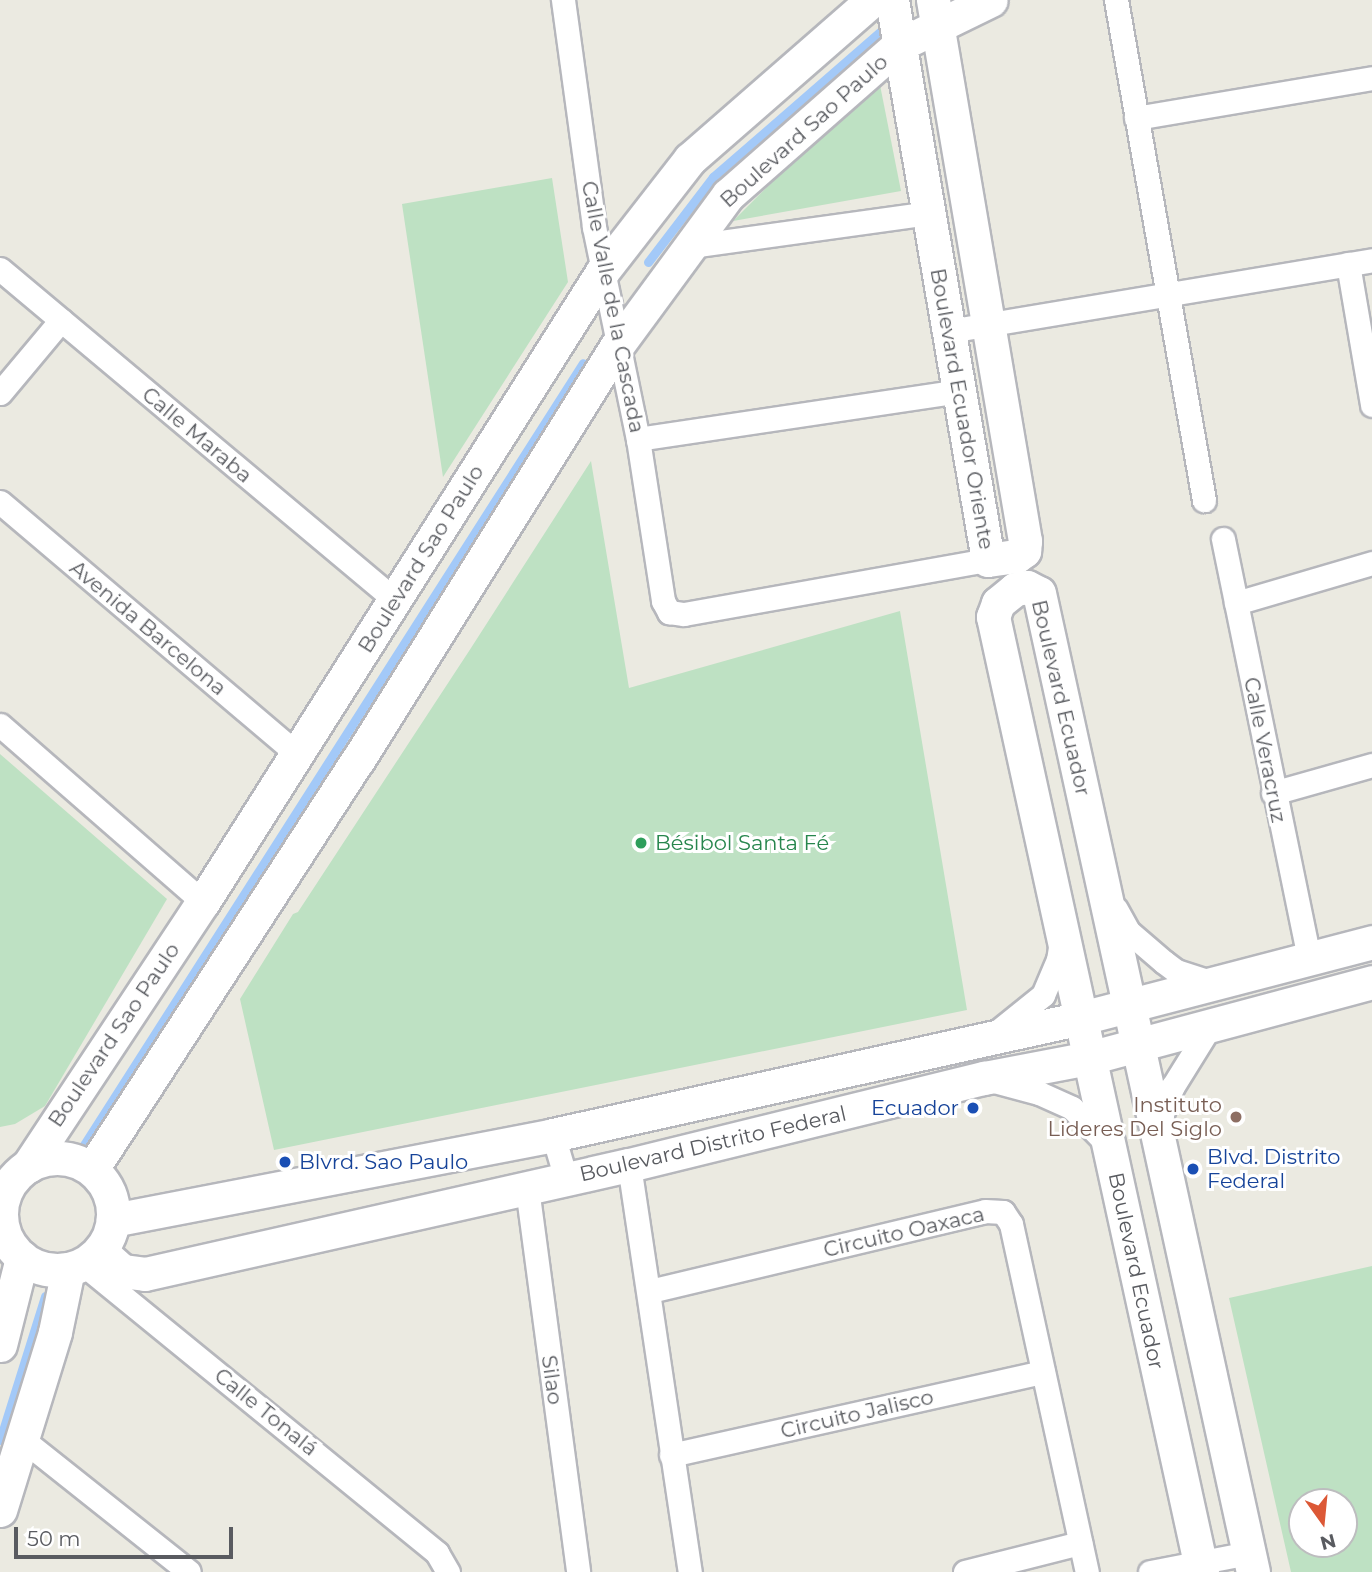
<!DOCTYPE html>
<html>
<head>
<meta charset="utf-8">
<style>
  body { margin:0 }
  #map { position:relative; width:1372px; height:1572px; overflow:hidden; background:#ebeae1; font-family:Montserrat,sans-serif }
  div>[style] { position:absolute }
  .green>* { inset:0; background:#bee1c3 }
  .stream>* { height:9px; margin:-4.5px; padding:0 4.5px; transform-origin:4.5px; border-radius:4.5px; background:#a3c9f8 }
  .roads { filter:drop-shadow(2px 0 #b6b7bc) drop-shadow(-2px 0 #b6b7bc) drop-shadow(0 2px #b6b7bc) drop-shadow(0 -2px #b6b7bc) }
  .street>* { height:23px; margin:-11.5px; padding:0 11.5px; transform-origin:11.5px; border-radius:11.5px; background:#fff }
  .secondary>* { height:33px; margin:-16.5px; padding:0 16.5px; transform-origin:16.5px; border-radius:16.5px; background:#fff }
  .secondary>.ring { margin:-16.5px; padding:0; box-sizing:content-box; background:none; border:33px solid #fff; border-radius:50% }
  .dots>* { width:19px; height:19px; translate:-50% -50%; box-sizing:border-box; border:4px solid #fff; border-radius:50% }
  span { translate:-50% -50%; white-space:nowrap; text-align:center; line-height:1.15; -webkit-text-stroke:6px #fff; paint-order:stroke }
  .street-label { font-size:21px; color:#595b60 }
  .leisure-label { font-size:21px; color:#27864d }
  .left { translate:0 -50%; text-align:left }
  .education-label { font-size:21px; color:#785e54 }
  .right { translate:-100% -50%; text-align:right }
  .transit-label { font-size:21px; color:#164399 }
  .north { position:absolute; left:1288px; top:1488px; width:70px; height:70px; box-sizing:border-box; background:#fff; border:2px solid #bdbdbf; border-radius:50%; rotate:165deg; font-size:19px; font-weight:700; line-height:28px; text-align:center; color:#595b60 }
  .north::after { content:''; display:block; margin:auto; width:24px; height:32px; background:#dc5836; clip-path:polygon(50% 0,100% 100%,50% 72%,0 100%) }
  .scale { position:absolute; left:14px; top:1527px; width:219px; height:32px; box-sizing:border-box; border:4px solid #595b60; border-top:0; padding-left:9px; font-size:21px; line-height:24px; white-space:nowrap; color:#595b60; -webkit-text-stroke:5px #fff; paint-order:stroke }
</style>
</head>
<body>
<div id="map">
  <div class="green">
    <i style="clip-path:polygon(880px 85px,901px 191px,733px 221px,812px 142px)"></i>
    <i style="clip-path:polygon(552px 178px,568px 282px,443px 477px,402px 204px)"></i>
    <i style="clip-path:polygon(591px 461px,629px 688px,900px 611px,967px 1010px,274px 1150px,240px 999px,293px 914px,298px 912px,471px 648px)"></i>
    <i style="clip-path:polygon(0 754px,167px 899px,45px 1106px,15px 1124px,0 1127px)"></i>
    <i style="clip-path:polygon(evenodd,1372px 1266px,1372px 1572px,1291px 1572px,1229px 1298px,1372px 1266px,1302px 1502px,1344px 1502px,1344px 1544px,1302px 1544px,1302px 1502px)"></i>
  </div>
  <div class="stream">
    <i style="left:648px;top:262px;width:107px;rotate:-52.6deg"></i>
    <i style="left:713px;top:177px;width:225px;rotate:-41deg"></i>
    <i style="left:82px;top:1148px;width:931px;rotate:-57.45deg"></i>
    <i style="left:0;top:1440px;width:151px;rotate:-72.6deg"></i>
  </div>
  <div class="roads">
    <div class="street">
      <i style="left:563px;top:0;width:229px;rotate:82.2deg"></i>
      <i style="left:594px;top:227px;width:217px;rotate:78.3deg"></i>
      <i style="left:638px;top:439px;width:164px;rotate:81.2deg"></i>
      <i style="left:663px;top:601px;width:13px;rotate:61deg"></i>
      <i style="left:669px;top:612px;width:15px;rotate:8deg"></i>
      <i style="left:684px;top:614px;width:309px;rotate:-10.1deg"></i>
      <i style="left:1116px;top:0;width:508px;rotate:80.02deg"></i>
      <i style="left:1136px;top:118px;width:239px;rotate:-9.6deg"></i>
      <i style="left:691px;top:246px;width:239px;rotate:-7.9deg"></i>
      <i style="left:1348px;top:264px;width:143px;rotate:80.3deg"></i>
      <i style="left:0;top:269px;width:515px;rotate:39.96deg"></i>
      <i style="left:949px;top:331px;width:429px;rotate:-9.5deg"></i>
      <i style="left:0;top:393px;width:95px;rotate:-50.1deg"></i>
      <i style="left:638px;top:439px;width:325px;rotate:-8.5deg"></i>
      <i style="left:0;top:502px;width:390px;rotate:40.3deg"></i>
      <i style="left:1223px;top:539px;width:431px;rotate:78.4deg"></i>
      <i style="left:1236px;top:603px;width:142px;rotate:-16.4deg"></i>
      <i style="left:0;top:725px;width:269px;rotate:41.1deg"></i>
      <i style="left:1273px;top:793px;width:103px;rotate:-15.8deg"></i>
      <i style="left:1116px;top:909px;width:26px;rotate:61deg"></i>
      <i style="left:1129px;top:932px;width:46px;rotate:40.6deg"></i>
      <i style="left:1164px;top:962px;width:15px;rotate:37deg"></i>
      <i style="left:1176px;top:971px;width:39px;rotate:18deg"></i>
      <i style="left:997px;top:1032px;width:59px;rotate:-38.8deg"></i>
      <i style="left:1043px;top:995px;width:38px;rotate:-67deg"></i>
      <i style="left:1058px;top:960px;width:19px;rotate:-81deg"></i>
      <i style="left:990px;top:1080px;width:51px;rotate:14.9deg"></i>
      <i style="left:1039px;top:1093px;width:36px;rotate:24deg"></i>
      <i style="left:1072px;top:1108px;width:50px;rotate:45.8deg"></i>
      <i style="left:1161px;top:1130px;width:16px;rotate:-86deg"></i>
      <i style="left:1162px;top:1114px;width:30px;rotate:-69deg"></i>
      <i style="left:1173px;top:1086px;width:68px;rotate:-58.2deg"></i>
      <i style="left:553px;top:1135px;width:46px;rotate:73.5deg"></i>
      <i style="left:629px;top:1165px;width:412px;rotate:81.5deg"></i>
      <i style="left:527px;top:1188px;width:387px;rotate:82.4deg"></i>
      <i style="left:83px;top:1264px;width:457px;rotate:39.2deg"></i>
      <i style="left:437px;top:1553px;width:22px;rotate:60deg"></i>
      <i style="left:650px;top:1291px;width:344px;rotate:-13.4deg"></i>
      <i style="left:985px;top:1211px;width:18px;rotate:3deg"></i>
      <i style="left:1003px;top:1212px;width:14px;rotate:56deg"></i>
      <i style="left:1011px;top:1224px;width:356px;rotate:77.7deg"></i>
      <i style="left:22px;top:1439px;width:213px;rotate:38.5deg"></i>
      <i style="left:671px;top:1455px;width:381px;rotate:-12.6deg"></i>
      <i style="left:965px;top:1572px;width:119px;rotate:-14.2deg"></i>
      <i style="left:1150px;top:1572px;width:101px;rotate:-10.9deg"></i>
    </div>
    <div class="secondary">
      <i style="left:892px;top:0;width:568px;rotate:80.27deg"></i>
      <i style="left:988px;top:560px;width:29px;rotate:-8deg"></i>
      <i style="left:1017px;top:556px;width:9px;rotate:-36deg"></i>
      <i style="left:1024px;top:551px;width:10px;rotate:-84deg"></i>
      <i style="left:1025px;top:541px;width:549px;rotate:-99.65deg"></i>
      <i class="ring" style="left:1px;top:1158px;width:79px;height:79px"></i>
      <i style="left:28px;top:1166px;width:317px;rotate:-56.5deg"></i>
      <i style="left:203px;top:902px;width:746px;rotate:-57.65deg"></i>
      <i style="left:602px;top:272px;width:143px;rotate:-52.1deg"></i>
      <i style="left:690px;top:159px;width:242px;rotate:-41.1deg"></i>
      <i style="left:92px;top:1169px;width:488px;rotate:-57deg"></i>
      <i style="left:358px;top:760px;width:488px;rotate:-58deg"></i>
      <i style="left:617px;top:346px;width:187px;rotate:-53.7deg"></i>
      <i style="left:728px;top:195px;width:227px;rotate:-41.3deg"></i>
      <i style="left:899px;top:45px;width:102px;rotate:-26.1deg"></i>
      <i style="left:113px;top:1220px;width:448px;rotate:-10.9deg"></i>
      <i style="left:553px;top:1135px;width:541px;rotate:-12.49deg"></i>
      <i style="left:1081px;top:1018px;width:301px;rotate:-14.6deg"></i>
      <i style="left:100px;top:1251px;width:30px;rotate:42deg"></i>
      <i style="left:122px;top:1271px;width:23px;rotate:7deg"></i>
      <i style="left:145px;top:1274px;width:496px;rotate:-12.7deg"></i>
      <i style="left:629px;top:1165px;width:366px;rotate:-13.8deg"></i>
      <i style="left:984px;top:1078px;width:107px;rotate:-10.8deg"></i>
      <i style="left:1089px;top:1058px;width:293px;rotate:-15deg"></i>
      <i style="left:0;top:1345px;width:90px;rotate:-75.8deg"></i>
      <i style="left:0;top:1510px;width:186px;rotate:-72.8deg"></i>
      <i style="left:55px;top:1332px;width:64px;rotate:-78.3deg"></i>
      <i style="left:1202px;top:1572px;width:978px;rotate:-102.34deg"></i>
      <i style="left:993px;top:617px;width:15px;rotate:-70deg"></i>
      <i style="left:998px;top:603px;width:22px;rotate:-39deg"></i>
      <i style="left:1015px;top:589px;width:12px;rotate:-9deg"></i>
      <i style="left:1027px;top:587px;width:13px;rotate:27deg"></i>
      <i style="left:1039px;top:593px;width:1002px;rotate:77.67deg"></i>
    </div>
  </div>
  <div class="dots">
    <i style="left:641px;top:843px;background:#2e9e5b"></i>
    <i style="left:973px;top:1108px;background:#1a4fb4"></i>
    <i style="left:1236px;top:1117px;background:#8d6e63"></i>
    <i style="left:285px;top:1162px;background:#1a4fb4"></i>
    <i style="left:1193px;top:1169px;background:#1a4fb4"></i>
  </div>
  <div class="street-label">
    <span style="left:804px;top:131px;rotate:-42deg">Boulevard Sao Paulo</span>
    <span style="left:613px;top:307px;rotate:79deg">Calle Valle de la Cascada</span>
    <span style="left:962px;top:409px;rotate:80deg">Boulevard Ecuador Oriente</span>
    <span style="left:197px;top:435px;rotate:40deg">Calle Maraba</span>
    <span style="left:421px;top:559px;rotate:-58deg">Boulevard Sao Paulo</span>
    <span style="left:148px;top:628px;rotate:40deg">Avenida Barcelona</span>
    <span style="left:1061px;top:698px;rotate:77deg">Boulevard Ecuador</span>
    <span style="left:1265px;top:750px;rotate:79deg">Calle Veracruz</span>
    <span style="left:114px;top:1035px;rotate:-56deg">Boulevard Sao Paulo</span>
    <span style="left:713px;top:1144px;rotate:-13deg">Boulevard Distrito Federal</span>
    <span style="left:904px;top:1232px;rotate:-13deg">Circuito Oaxaca</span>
    <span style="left:1136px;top:1271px;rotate:78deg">Boulevard Ecuador</span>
    <span style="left:552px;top:1380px;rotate:82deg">Silao</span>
    <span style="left:266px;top:1412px;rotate:39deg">Calle Tonalá</span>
    <span style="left:857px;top:1414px;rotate:-13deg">Circuito Jalisco</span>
  </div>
  <div class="leisure-label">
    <span class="left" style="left:655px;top:843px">Bésibol Santa Fé</span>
  </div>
  <div class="education-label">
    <span class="right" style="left:1222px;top:1117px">Instituto<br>Lideres Del Siglo</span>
  </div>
  <div class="transit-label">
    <span class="right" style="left:959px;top:1108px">Ecuador</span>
    <span class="left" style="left:1207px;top:1169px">Blvd. Distrito<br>Federal</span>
    <span class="left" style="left:299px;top:1162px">Blvrd. Sao Paulo</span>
  </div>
  <div class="north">N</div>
  <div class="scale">50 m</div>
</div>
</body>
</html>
